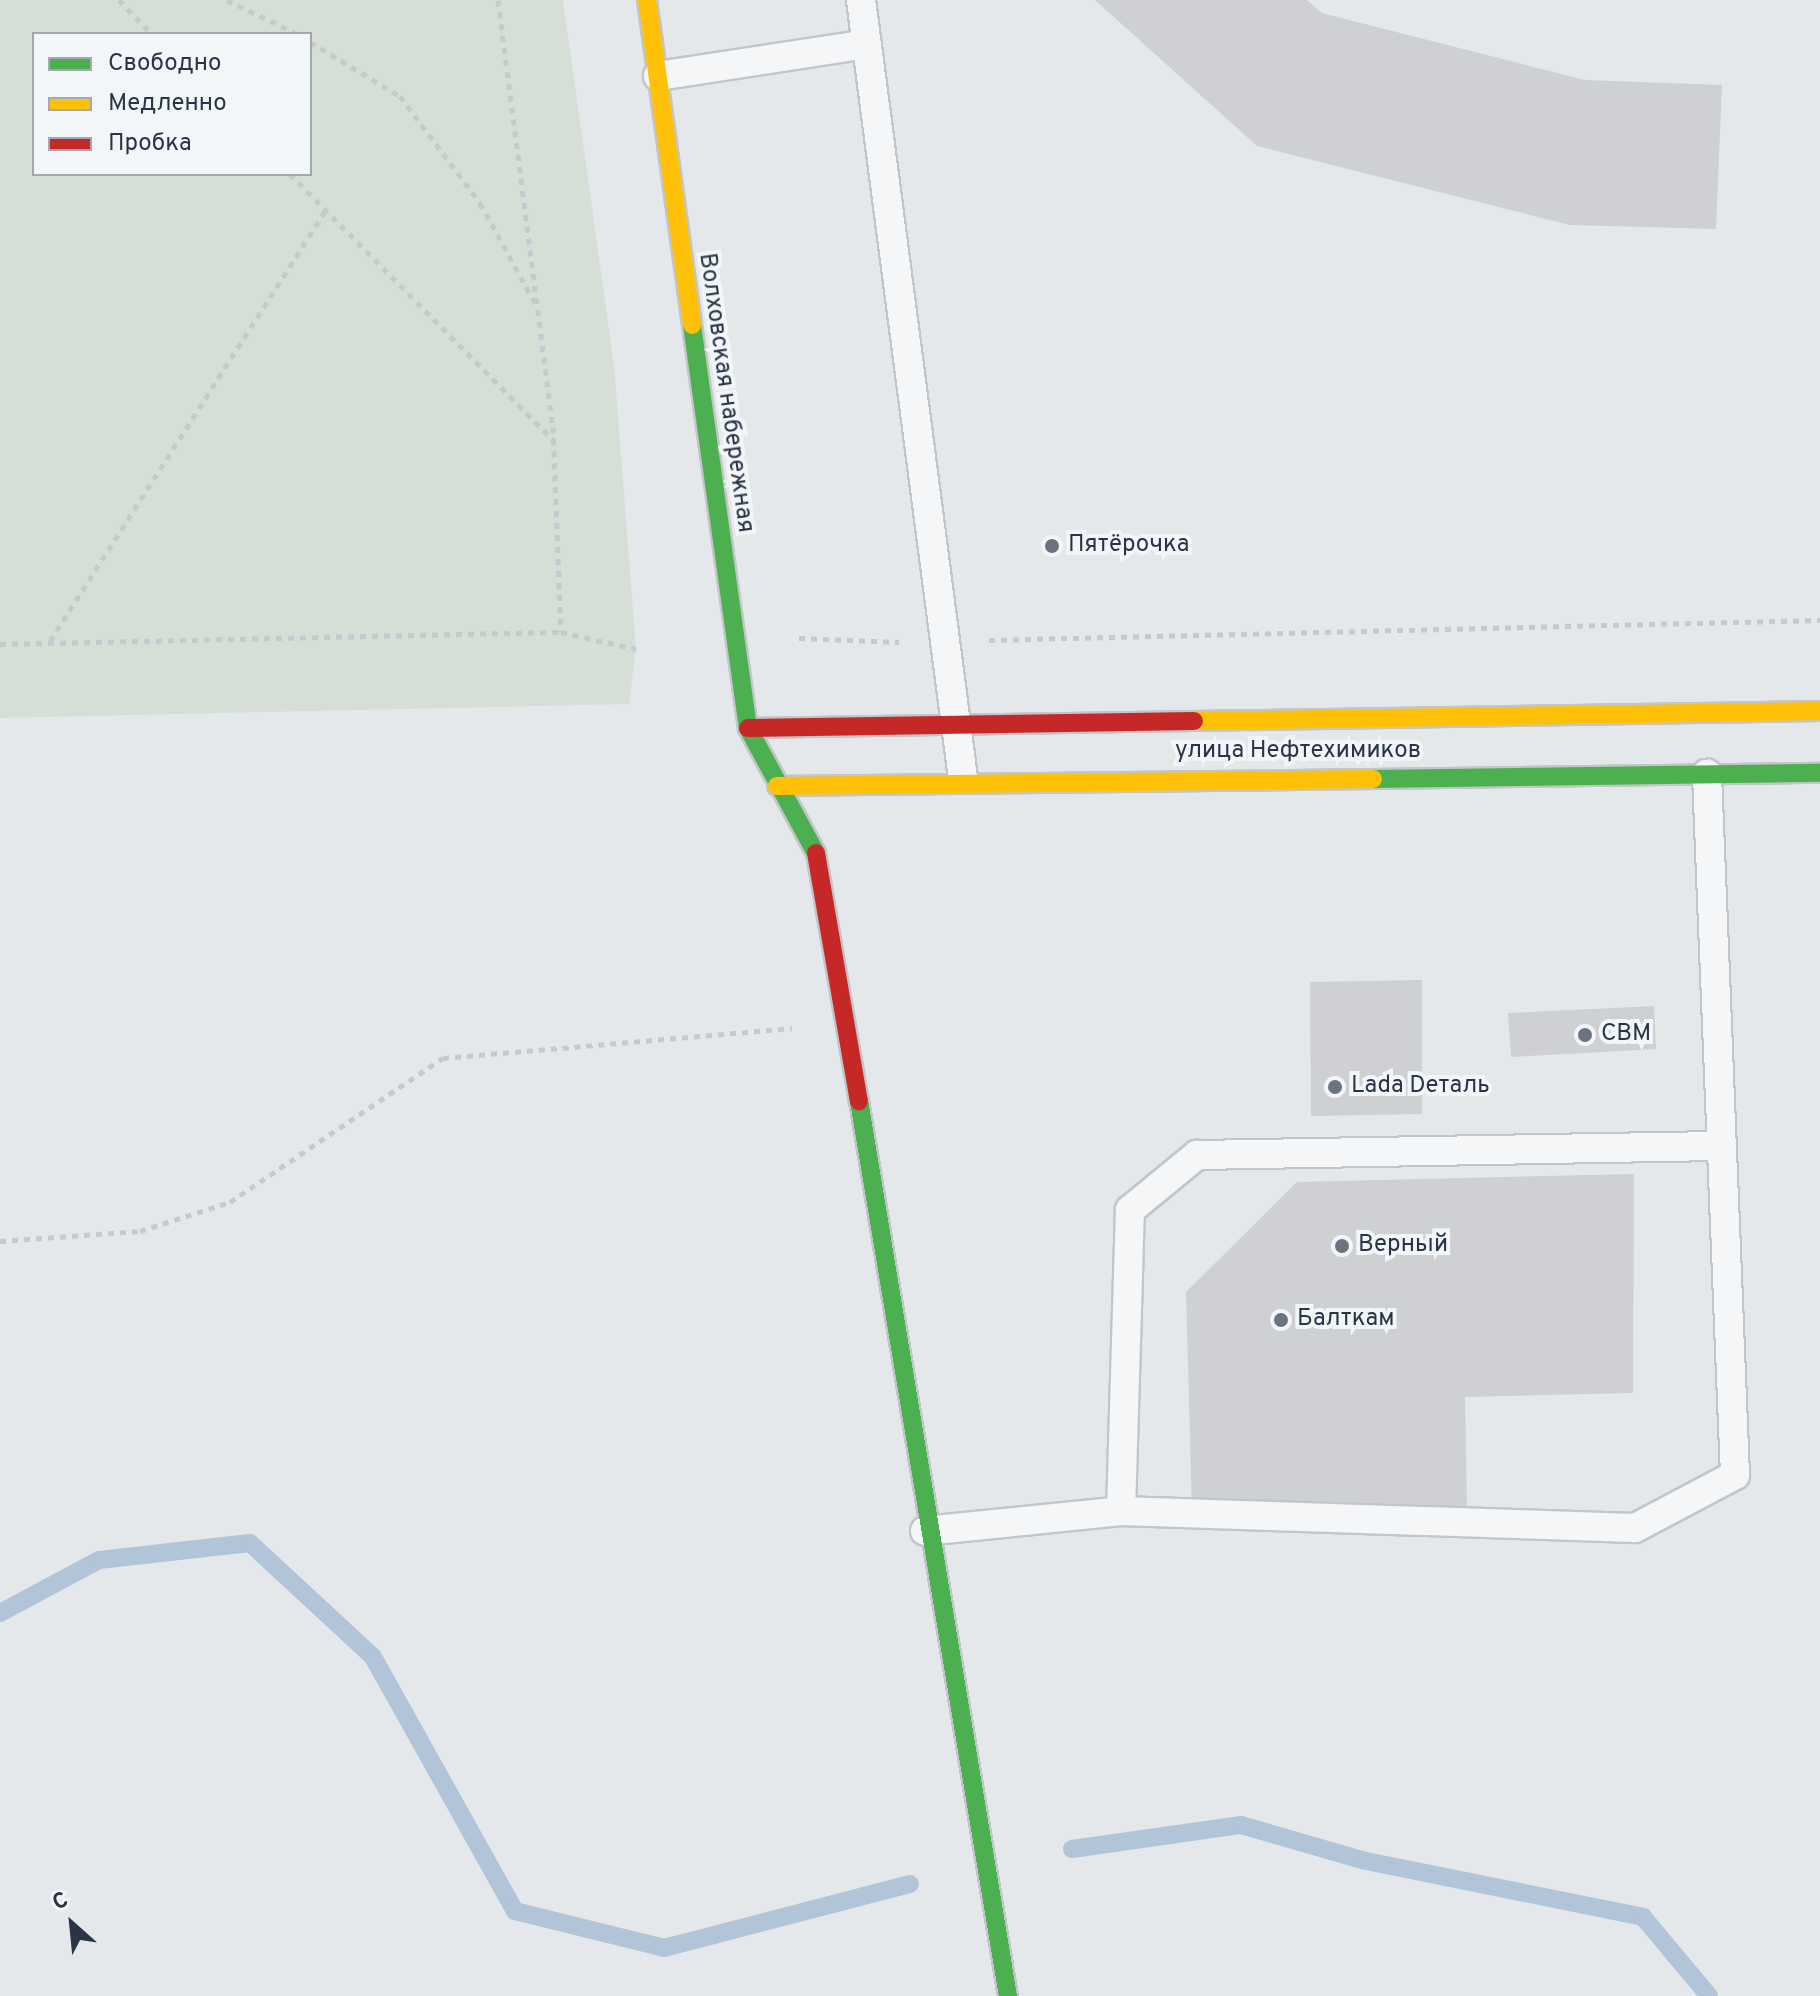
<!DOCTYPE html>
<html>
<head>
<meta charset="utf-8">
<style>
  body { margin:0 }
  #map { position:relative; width:1820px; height:1996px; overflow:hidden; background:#e5e8eb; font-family:Overpass,sans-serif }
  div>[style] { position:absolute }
  .green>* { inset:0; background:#d5dfd5 }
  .stream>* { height:18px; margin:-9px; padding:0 9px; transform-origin:9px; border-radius:9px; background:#b1c4d8 }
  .building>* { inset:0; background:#ced0d3 }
  .path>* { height:5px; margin-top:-2.5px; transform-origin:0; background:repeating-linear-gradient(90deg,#c6c9cd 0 6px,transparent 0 12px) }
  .roads { filter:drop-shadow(2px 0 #c3c6c9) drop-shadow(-2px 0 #c3c6c9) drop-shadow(0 2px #c3c6c9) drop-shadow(0 -2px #c3c6c9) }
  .lane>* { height:28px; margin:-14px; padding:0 14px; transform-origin:14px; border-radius:14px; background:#f5f6f7 }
  .fast>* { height:18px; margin:-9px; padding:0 9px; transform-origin:9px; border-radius:9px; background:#4caf50 }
  .slow>* { height:18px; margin:-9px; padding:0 9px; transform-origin:9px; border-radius:9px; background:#ffc107 }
  .jam>* { height:18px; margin:-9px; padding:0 9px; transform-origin:9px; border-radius:9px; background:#c62828 }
  .dots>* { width:22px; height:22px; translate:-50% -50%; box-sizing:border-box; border:4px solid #f3f6f9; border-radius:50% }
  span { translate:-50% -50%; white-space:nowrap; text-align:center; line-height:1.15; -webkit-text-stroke:8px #f3f6f9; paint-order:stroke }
  .street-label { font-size:24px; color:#293447 }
  .poi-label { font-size:24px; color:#293447 }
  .left { translate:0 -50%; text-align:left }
  .legend { position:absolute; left:32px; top:32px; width:280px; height:144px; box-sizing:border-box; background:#f3f6f9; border:2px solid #a2a8b2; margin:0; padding:10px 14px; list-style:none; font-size:24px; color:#293447 }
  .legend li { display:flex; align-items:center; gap:16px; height:40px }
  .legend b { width:40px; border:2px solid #a2a8b2 }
  .north { position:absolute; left:32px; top:1884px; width:80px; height:80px; -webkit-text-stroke:6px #f3f6f9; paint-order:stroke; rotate:333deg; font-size:22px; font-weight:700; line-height:32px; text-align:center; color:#293447 }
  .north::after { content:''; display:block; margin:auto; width:28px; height:36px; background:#293447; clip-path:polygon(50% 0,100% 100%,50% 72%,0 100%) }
</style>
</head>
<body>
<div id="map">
  <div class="green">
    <i style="clip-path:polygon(evenodd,0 0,563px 0,614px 365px,636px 649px,629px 704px,0 718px,0 0,34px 34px,310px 34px,310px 174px,34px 174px,34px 34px)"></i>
  </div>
  <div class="stream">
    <i style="left:0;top:1613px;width:112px;rotate:-28.2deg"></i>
    <i style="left:99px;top:1560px;width:152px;rotate:-6.4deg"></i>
    <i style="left:250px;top:1543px;width:168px;rotate:42.8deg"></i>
    <i style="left:373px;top:1657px;width:291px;rotate:60.8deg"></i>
    <i style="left:515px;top:1911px;width:154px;rotate:13.9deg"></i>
    <i style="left:664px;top:1948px;width:254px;rotate:-14.6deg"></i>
    <i style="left:1072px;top:1849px;width:171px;rotate:-8.1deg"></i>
    <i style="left:1241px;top:1825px;width:130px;rotate:16.1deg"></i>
    <i style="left:1366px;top:1861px;width:283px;rotate:11.4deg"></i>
    <i style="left:1643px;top:1917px;width:103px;rotate:50.1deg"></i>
  </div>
  <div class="building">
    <i style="clip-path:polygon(1095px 0,1307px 0,1322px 13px,1585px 80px,1722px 85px,1716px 229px,1570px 225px,1257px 146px)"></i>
    <i style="clip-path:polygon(1422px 980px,1422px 1114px,1311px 1116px,1310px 982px)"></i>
    <i style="clip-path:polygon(1654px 1006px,1656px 1049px,1511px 1057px,1508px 1013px)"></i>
    <i style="clip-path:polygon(1634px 1174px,1633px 1393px,1465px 1397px,1467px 1510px,1192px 1512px,1186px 1292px,1297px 1182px)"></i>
  </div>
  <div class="path">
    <i style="left:119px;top:0;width:47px;rotate:45.9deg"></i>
    <i style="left:227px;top:0;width:78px;rotate:25.9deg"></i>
    <i style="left:498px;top:0;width:431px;rotate:82.7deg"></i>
    <i style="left:553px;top:427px;width:205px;rotate:87.8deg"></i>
    <i style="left:310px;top:42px;width:105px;rotate:31deg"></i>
    <i style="left:400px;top:96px;width:134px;rotate:53.2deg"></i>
    <i style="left:480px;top:203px;width:116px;rotate:61.2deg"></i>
    <i style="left:290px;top:174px;width:374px;rotate:45.3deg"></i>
    <i style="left:799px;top:638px;width:100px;rotate:2.3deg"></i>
    <i style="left:989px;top:640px;width:831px;rotate:-1.38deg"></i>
    <i style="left:50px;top:641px;width:512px;rotate:-57.37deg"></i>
    <i style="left:0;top:644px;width:561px;rotate:-1.23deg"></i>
    <i style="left:561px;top:632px;width:77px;rotate:12.8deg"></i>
    <i style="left:0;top:1241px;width:140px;rotate:-4.1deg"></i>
    <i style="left:140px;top:1231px;width:95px;rotate:-17.9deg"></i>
    <i style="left:230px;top:1202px;width:257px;rotate:-34.1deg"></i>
    <i style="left:443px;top:1058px;width:350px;rotate:-4.9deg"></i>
  </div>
  <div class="roads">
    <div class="lane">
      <i style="left:861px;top:0;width:785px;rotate:82.53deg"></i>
      <i style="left:658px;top:76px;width:211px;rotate:-8.7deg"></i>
      <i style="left:1121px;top:1511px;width:301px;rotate:-88.3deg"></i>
      <i style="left:1130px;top:1210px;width:87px;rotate:-39.4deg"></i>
      <i style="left:1197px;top:1155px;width:523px;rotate:-0.99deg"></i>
      <i style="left:925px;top:1531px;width:197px;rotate:-5.8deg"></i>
      <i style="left:1121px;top:1511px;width:514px;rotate:1.89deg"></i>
      <i style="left:1635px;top:1528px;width:113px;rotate:-27.9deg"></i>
      <i style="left:1735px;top:1475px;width:702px;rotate:-92.29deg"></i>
    </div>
    <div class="fast">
      <i style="left:692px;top:325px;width:407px;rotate:82.1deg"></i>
      <i style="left:748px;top:728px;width:142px;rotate:61.5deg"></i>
      <i style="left:1373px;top:779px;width:447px;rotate:-0.8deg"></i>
      <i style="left:859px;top:1101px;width:907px;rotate:80.55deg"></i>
    </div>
    <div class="slow">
      <i style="left:647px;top:0;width:328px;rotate:82.1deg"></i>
      <i style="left:1194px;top:721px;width:626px;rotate:-0.92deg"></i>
      <i style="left:777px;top:786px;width:596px;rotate:-0.67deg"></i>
    </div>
    <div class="jam">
      <i style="left:748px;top:728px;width:446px;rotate:-0.9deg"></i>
      <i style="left:816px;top:853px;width:252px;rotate:80.2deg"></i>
    </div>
  </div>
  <div class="dots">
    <i style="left:1052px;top:546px;background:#6b7380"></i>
    <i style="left:1585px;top:1035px;background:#6b7380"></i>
    <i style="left:1335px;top:1087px;background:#6b7380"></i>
    <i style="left:1342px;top:1246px;background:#6b7380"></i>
    <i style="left:1281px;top:1320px;background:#6b7380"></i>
  </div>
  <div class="street-label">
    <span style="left:725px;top:393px;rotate:82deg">Волховская набережная</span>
    <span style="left:1298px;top:752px">улица Нефтехимиков</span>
  </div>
  <div class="poi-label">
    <span class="left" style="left:1068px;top:546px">Пятёрочка</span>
    <span class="left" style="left:1601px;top:1035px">СВМ</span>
    <span class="left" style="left:1351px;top:1087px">Lada Dеталь</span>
    <span class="left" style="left:1358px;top:1246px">Верный</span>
    <span class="left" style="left:1297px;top:1320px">Балткам</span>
  </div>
  <ul class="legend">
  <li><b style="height:10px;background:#4caf50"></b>Свободно</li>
  <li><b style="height:10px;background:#ffc107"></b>Медленно</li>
  <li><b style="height:10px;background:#c62828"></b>Пробка</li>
  </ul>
  <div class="north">С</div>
</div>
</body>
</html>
